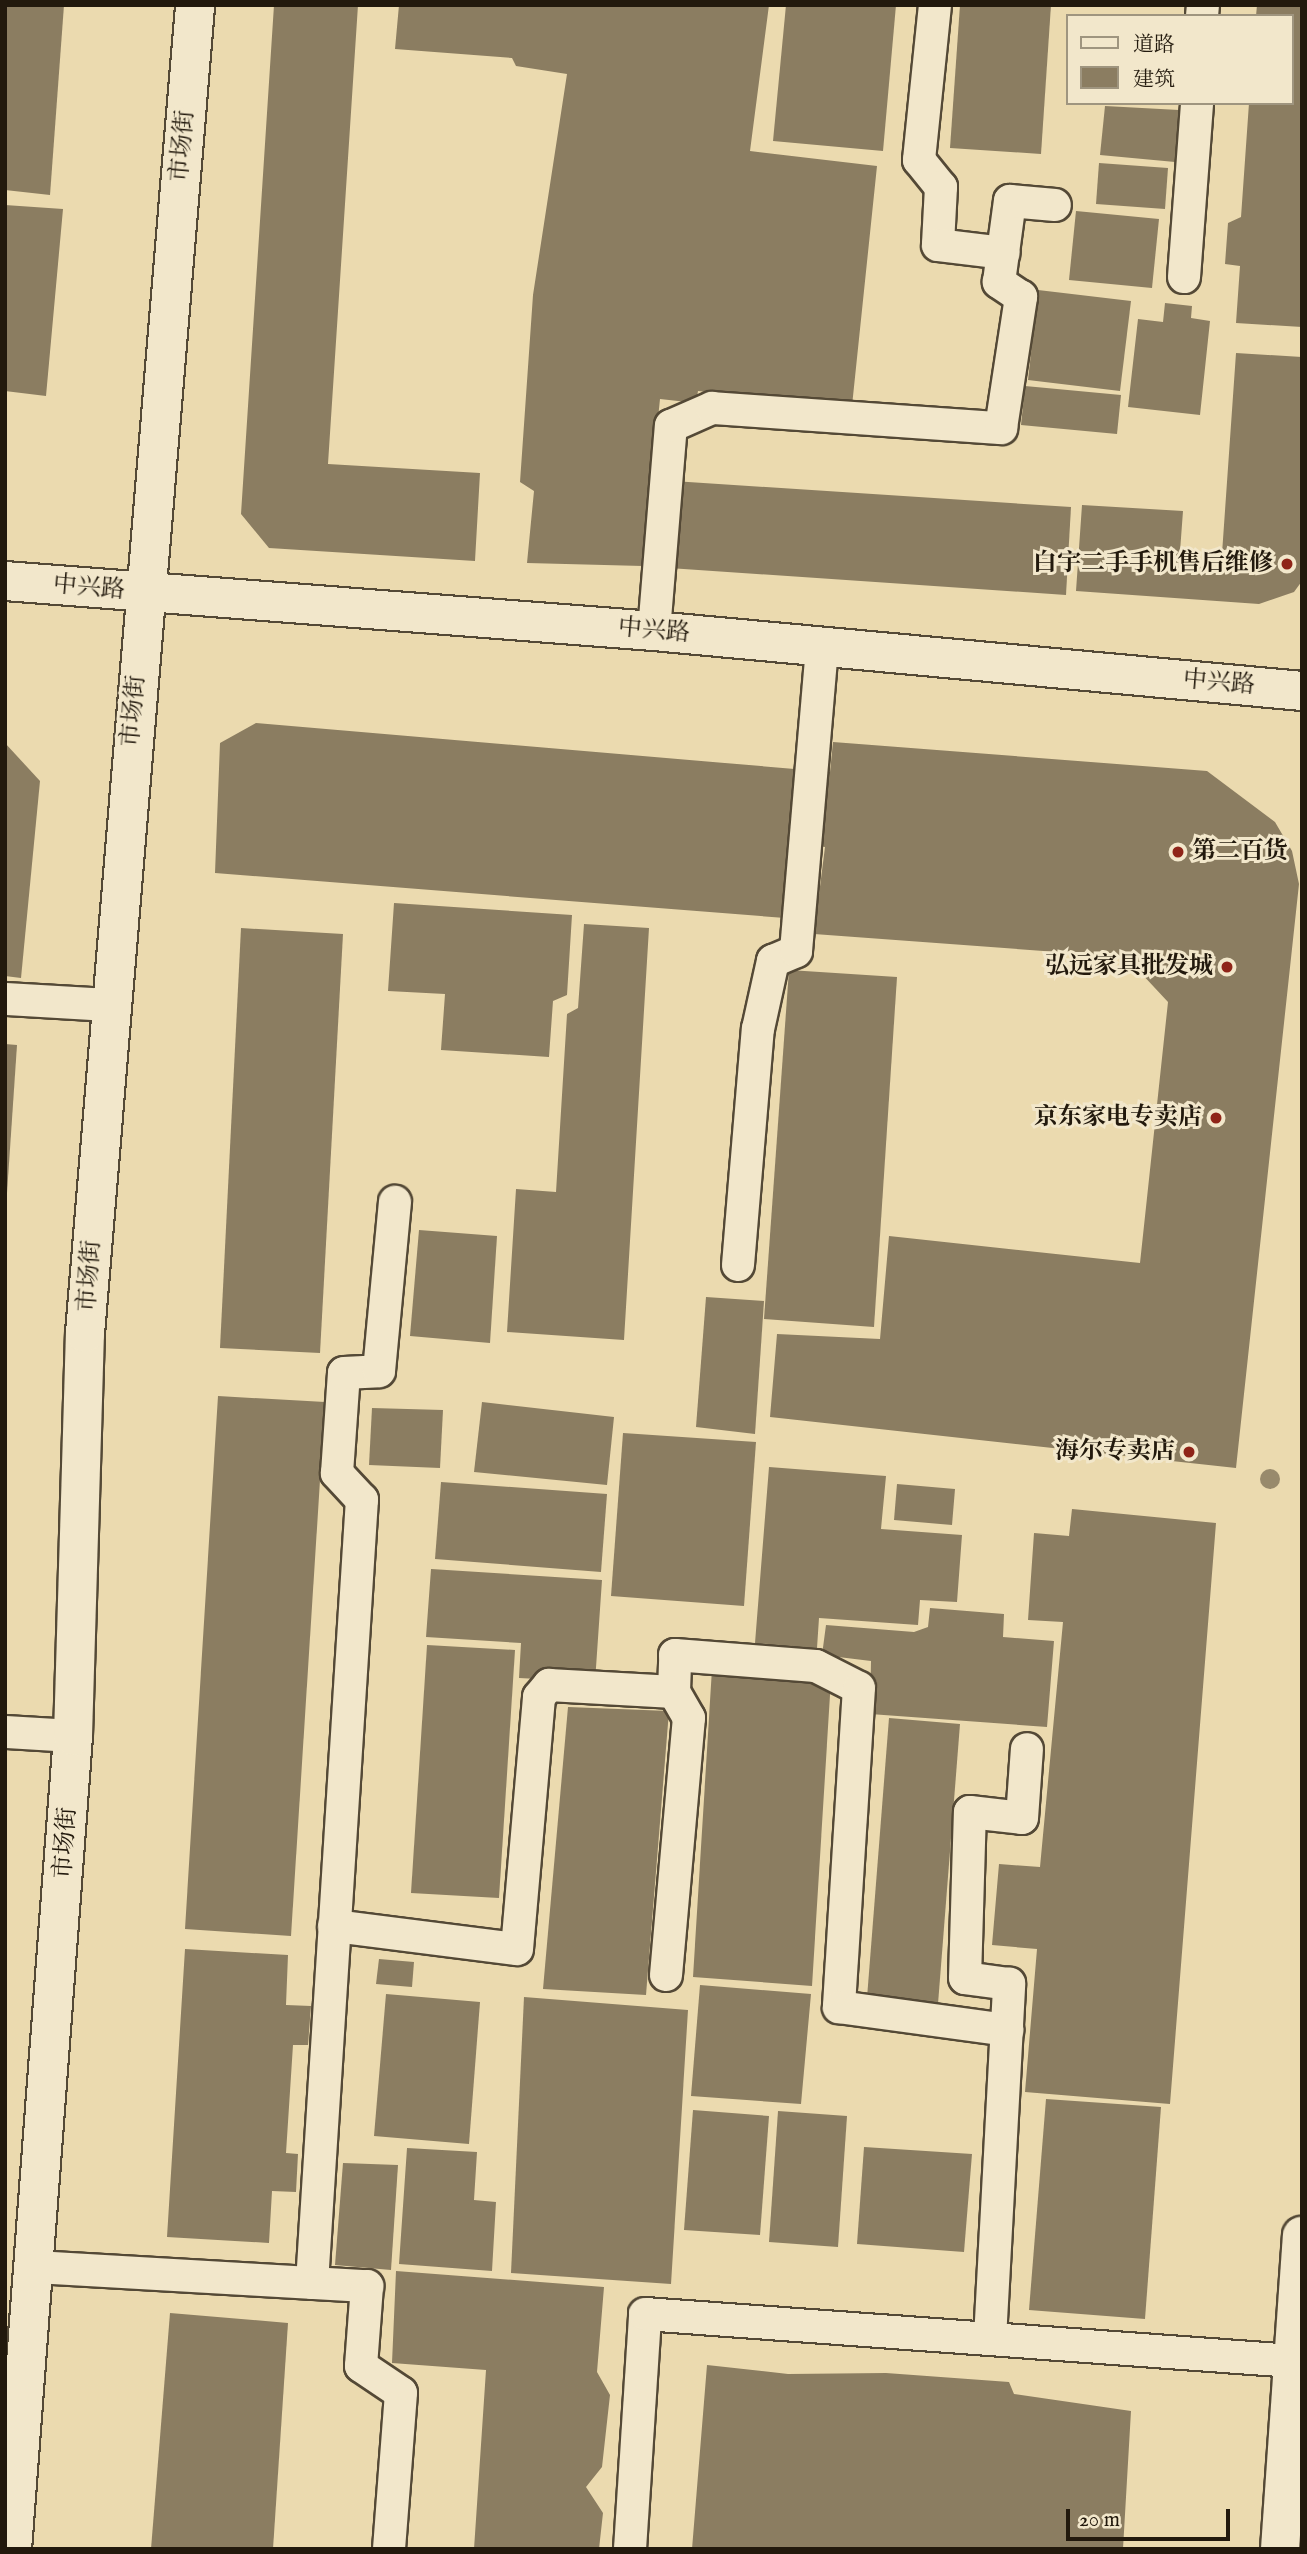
<!DOCTYPE html>
<html>
<head>
<meta charset="utf-8">
<style>
  body { margin:0 }
  #map { position:relative; width:1307px; height:2554px; overflow:hidden; background:#ebdaaf; font-family:"IM FELL English","Noto Serif SC",serif }
  div>[style] { position:absolute }
  .building>* { inset:0; background:#8b7d61 }
  .roads { filter:drop-shadow(2px 0 #544936) drop-shadow(-2px 0 #544936) drop-shadow(0 2px #544936) drop-shadow(0 -2px #544936) }
  .service>* { height:32px; margin:-16px; padding:0 16px; transform-origin:16px; border-radius:16px; background:#f2e7cb }
  .tertiary>* { height:38px; margin:-19px; padding:0 19px; transform-origin:19px; border-radius:19px; background:#f2e7cb }
  .secondary>* { height:38px; margin:-19px; padding:0 19px; transform-origin:19px; border-radius:19px; background:#f2e7cb }
  .trees>* { width:20px; height:20px; margin:-10px; border-radius:50%; background:#988a6c }
  .dots>* { width:19px; height:19px; translate:-50% -50%; box-sizing:border-box; border:4px solid #f2e7cb; border-radius:50% }
  span { translate:-50% -50%; white-space:nowrap; text-align:center; line-height:1.15; -webkit-text-stroke:6px #f2e7cb; paint-order:stroke }
  .street-label { font-size:24px; color:#22190d }
  .poi-label { font-size:24px; color:#22190d; font-weight:700 }
  .right { translate:-100% -50%; text-align:right }
  .left { translate:0 -50%; text-align:left }
  .frame { position:absolute; inset:0; border:7px solid #22190d; pointer-events:none }
  .legend { position:absolute; left:1066px; top:14px; width:228px; height:91px; box-sizing:border-box; background:#f2e7cb; border:2px solid #9f957f; margin:0; padding:9px 12px; list-style:none; font-size:21px; color:#22190d }
  .legend li { display:flex; align-items:center; gap:14px; height:35px }
  .legend b { width:35px; border:2px solid #9f957f }
  .scale { position:absolute; left:1066px; top:2509px; width:164px; height:32px; box-sizing:border-box; border:4px solid #22190d; border-top:0; padding-left:9px; font-size:21px; line-height:24px; white-space:nowrap; color:#22190d; -webkit-text-stroke:5px #f2e7cb; paint-order:stroke }
</style>
</head>
<body>
<div id="map">
  <div class="building">
    <i style="clip-path:polygon(5px 5px,64px 5px,50px 195px,5px 190px)"></i>
    <i style="clip-path:polygon(274px 5px,358px 5px,328px 464px,480px 473px,475px 561px,269px 548px,241px 514px)"></i>
    <i style="clip-path:polygon(399px 5px,769px 5px,750px 151px,877px 166px,852px 406px,698px 391px,696px 403px,660px 399px,643px 566px,527px 563px,534px 491px,520px 482px,533px 295px,567px 74px,516px 66px,512px 58px,395px 49px)"></i>
    <i style="clip-path:polygon(786px 5px,896px 5px,883px 151px,773px 141px)"></i>
    <i style="clip-path:polygon(960px 5px,1051px 5px,1041px 154px,950px 148px)"></i>
    <i style="clip-path:polygon(1257px 5px,1302px 5px,1302px 327px,1236px 323px,1240px 266px,1225px 264px,1228px 223px,1241px 217px,1249px 103px,1291px 103px,1291px 16px,1256px 16px)"></i>
    <i style="clip-path:polygon(1105px 106px,1179px 110px,1175px 162px,1100px 155px)"></i>
    <i style="clip-path:polygon(1099px 163px,1168px 168px,1165px 209px,1096px 204px)"></i>
    <i style="clip-path:polygon(5px 205px,63px 209px,46px 396px,5px 391px)"></i>
    <i style="clip-path:polygon(1076px 211px,1159px 219px,1152px 288px,1069px 280px)"></i>
    <i style="clip-path:polygon(1038px 290px,1131px 301px,1120px 391px,1028px 380px)"></i>
    <i style="clip-path:polygon(1165px 303px,1192px 306px,1191px 318px,1210px 321px,1200px 415px,1128px 407px,1138px 319px,1163px 322px)"></i>
    <i style="clip-path:polygon(1236px 353px,1302px 357px,1302px 581px,1294px 592px,1259px 604px,1076px 591px,1082px 505px,1183px 511px,1179px 565px,1221px 568px)"></i>
    <i style="clip-path:polygon(1025px 386px,1121px 395px,1117px 434px,1021px 425px)"></i>
    <i style="clip-path:polygon(673px 481px,1071px 507px,1066px 595px,669px 568px)"></i>
    <i style="clip-path:polygon(256px 723px,830px 772px,833px 742px,1207px 771px,1275px 822px,1292px 851px,1299px 884px,1236px 1468px,770px 1417px,777px 1334px,880px 1339px,889px 1236px,1140px 1263px,1168px 1002px,1126px 957px,814px 934px,825px 847px,792px 843px,785px 918px,215px 873px,220px 743px)"></i>
    <i style="clip-path:polygon(5px 743px,40px 781px,21px 978px,5px 976px)"></i>
    <i style="clip-path:polygon(394px 903px,572px 915px,567px 995px,553px 1001px,549px 1057px,441px 1050px,445px 994px,388px 991px)"></i>
    <i style="clip-path:polygon(584px 924px,649px 928px,624px 1340px,507px 1332px,516px 1189px,556px 1192px,567px 1014px,578px 1008px)"></i>
    <i style="clip-path:polygon(241px 928px,343px 934px,320px 1353px,220px 1348px)"></i>
    <i style="clip-path:polygon(789px 970px,897px 977px,874px 1327px,764px 1319px)"></i>
    <i style="clip-path:polygon(5px 1044px,17px 1045px,7px 1193px,5px 1193px)"></i>
    <i style="clip-path:polygon(419px 1230px,497px 1236px,490px 1343px,410px 1336px)"></i>
    <i style="clip-path:polygon(706px 1297px,764px 1301px,755px 1434px,696px 1427px)"></i>
    <i style="clip-path:polygon(218px 1396px,325px 1402px,291px 1936px,185px 1929px)"></i>
    <i style="clip-path:polygon(482px 1402px,614px 1417px,607px 1485px,474px 1472px)"></i>
    <i style="clip-path:polygon(372px 1408px,443px 1410px,440px 1468px,369px 1465px)"></i>
    <i style="clip-path:polygon(623px 1433px,756px 1442px,744px 1606px,611px 1596px)"></i>
    <i style="clip-path:polygon(769px 1467px,886px 1476px,881px 1529px,962px 1535px,957px 1602px,920px 1600px,918px 1625px,819px 1618px,817px 1648px,755px 1643px)"></i>
    <i style="clip-path:polygon(441px 1482px,607px 1494px,601px 1572px,435px 1559px)"></i>
    <i style="clip-path:polygon(897px 1484px,955px 1489px,952px 1525px,894px 1520px)"></i>
    <i style="clip-path:polygon(1072px 1509px,1216px 1523px,1170px 2104px,1025px 2092px,1037px 1949px,992px 1945px,999px 1864px,1040px 1867px,1063px 1622px,1028px 1620px,1034px 1533px,1069px 1536px)"></i>
    <i style="clip-path:polygon(431px 1569px,602px 1580px,595px 1682px,519px 1678px,521px 1643px,426px 1637px)"></i>
    <i style="clip-path:polygon(930px 1608px,1004px 1614px,1003px 1637px,1054px 1641px,1047px 1727px,870px 1714px,871px 1661px,822px 1655px,826px 1625px,914px 1632px,928px 1627px)"></i>
    <i style="clip-path:polygon(427px 1645px,515px 1650px,499px 1898px,411px 1893px)"></i>
    <i style="clip-path:polygon(712px 1669px,831px 1679px,812px 1986px,693px 1977px)"></i>
    <i style="clip-path:polygon(568px 1707px,669px 1711px,646px 1995px,543px 1989px)"></i>
    <i style="clip-path:polygon(889px 1718px,960px 1724px,938px 2004px,867px 1998px)"></i>
    <i style="clip-path:polygon(185px 1949px,288px 1955px,286px 2005px,311px 2006px,308px 2045px,293px 2045px,286px 2153px,298px 2154px,296px 2192px,272px 2191px,269px 2243px,167px 2237px)"></i>
    <i style="clip-path:polygon(379px 1959px,414px 1962px,412px 1987px,376px 1984px)"></i>
    <i style="clip-path:polygon(700px 1985px,811px 1994px,801px 2104px,691px 2096px)"></i>
    <i style="clip-path:polygon(386px 1994px,480px 2002px,469px 2144px,374px 2136px)"></i>
    <i style="clip-path:polygon(524px 1997px,688px 2010px,671px 2284px,511px 2273px)"></i>
    <i style="clip-path:polygon(1046px 2099px,1161px 2107px,1145px 2319px,1029px 2310px)"></i>
    <i style="clip-path:polygon(693px 2110px,769px 2116px,760px 2235px,684px 2230px)"></i>
    <i style="clip-path:polygon(778px 2111px,847px 2116px,838px 2247px,769px 2242px)"></i>
    <i style="clip-path:polygon(864px 2147px,972px 2154px,964px 2252px,857px 2244px)"></i>
    <i style="clip-path:polygon(407px 2148px,477px 2152px,474px 2200px,496px 2202px,492px 2271px,399px 2264px)"></i>
    <i style="clip-path:polygon(343px 2163px,398px 2165px,391px 2270px,335px 2265px)"></i>
    <i style="clip-path:polygon(396px 2271px,604px 2287px,597px 2372px,610px 2395px,602px 2467px,586px 2487px,603px 2513px,599px 2549px,474px 2549px,486px 2370px,392px 2363px)"></i>
    <i style="clip-path:polygon(170px 2313px,288px 2323px,273px 2549px,151px 2549px)"></i>
    <i style="clip-path:polygon(707px 2365px,788px 2374px,886px 2373px,1009px 2382px,1014px 2394px,1131px 2411px,1123px 2549px,692px 2549px)"></i>
  </div>
  <div class="roads">
    <div class="service">
      <i style="left:935px;top:5px;width:156px;rotate:95.9deg"></i>
      <i style="left:919px;top:160px;width:35px;rotate:51deg"></i>
      <i style="left:941px;top:187px;width:58px;rotate:93deg"></i>
      <i style="left:938px;top:245px;width:66px;rotate:6.9deg"></i>
      <i style="left:1202px;top:16px;width:11px;rotate:-85deg"></i>
      <i style="left:1184px;top:277px;width:174px;rotate:-85.7deg"></i>
      <i style="left:654px;top:631px;width:206px;rotate:-85.3deg"></i>
      <i style="left:671px;top:426px;width:45px;rotate:-23.7deg"></i>
      <i style="left:712px;top:408px;width:290px;rotate:4deg"></i>
      <i style="left:1001px;top:428px;width:133px;rotate:-81.3deg"></i>
      <i style="left:1021px;top:297px;width:27px;rotate:-146deg"></i>
      <i style="left:999px;top:282px;width:82px;rotate:-82.3deg"></i>
      <i style="left:1010px;top:201px;width:45px;rotate:5.1deg"></i>
      <i style="left:5px;top:999px;width:105px;rotate:3.3deg"></i>
      <i style="left:738px;top:1265px;width:237px;rotate:-85.2deg"></i>
      <i style="left:758px;top:1029px;width:70px;rotate:-77.6deg"></i>
      <i style="left:773px;top:961px;width:25px;rotate:-23deg"></i>
      <i style="left:796px;top:951px;width:306px;rotate:-85.1deg"></i>
      <i style="left:5px;top:1732px;width:68px;rotate:3.4deg"></i>
      <i style="left:334px;top:1926px;width:184px;rotate:7.2deg"></i>
      <i style="left:517px;top:1949px;width:253px;rotate:-85deg"></i>
      <i style="left:539px;top:1697px;width:16px;rotate:-50deg"></i>
      <i style="left:549px;top:1685px;width:125px;rotate:3.2deg"></i>
      <i style="left:674px;top:1692px;width:37px;rotate:-88deg"></i>
      <i style="left:675px;top:1655px;width:141px;rotate:4.5deg"></i>
      <i style="left:816px;top:1666px;width:48px;rotate:27.1deg"></i>
      <i style="left:859px;top:1688px;width:320px;rotate:93.6deg"></i>
      <i style="left:839px;top:2007px;width:170px;rotate:7.8deg"></i>
      <i style="left:666px;top:1975px;width:258px;rotate:-84.9deg"></i>
      <i style="left:689px;top:1718px;width:30px;rotate:-120deg"></i>
      <i style="left:34px;top:2267px;width:334px;rotate:3.3deg"></i>
      <i style="left:367px;top:2286px;width:80px;rotate:94.3deg"></i>
      <i style="left:361px;top:2366px;width:48px;rotate:34deg"></i>
      <i style="left:401px;top:2393px;width:156px;rotate:94.4deg"></i>
      <i style="left:312px;top:2283px;width:785px;rotate:-86.35deg"></i>
      <i style="left:362px;top:1500px;width:37px;rotate:-133deg"></i>
      <i style="left:337px;top:1473px;width:100px;rotate:-86deg"></i>
      <i style="left:344px;top:1373px;width:35px;rotate:-3deg"></i>
      <i style="left:379px;top:1371px;width:170px;rotate:-84.6deg"></i>
      <i style="left:990px;top:2339px;width:356px;rotate:-86.9deg"></i>
      <i style="left:1009px;top:1984px;width:44px;rotate:-172.2deg"></i>
      <i style="left:965px;top:1978px;width:166px;rotate:-88.3deg"></i>
      <i style="left:970px;top:1812px;width:52px;rotate:6.6deg"></i>
      <i style="left:1022px;top:1818px;width:69px;rotate:-85.9deg"></i>
      <i style="left:630px;top:2549px;width:235px;rotate:-86.3deg"></i>
      <i style="left:645px;top:2314px;width:650px;rotate:4.15deg"></i>
    </div>
    <div class="tertiary">
      <i style="left:12px;top:2549px;width:815px;rotate:-85.71deg"></i>
      <i style="left:73px;top:1736px;width:403px;rotate:-88.3deg"></i>
      <i style="left:85px;top:1333px;width:1333px;rotate:-85.26deg"></i>
    </div>
    <div class="secondary">
      <i style="left:5px;top:581px;width:651px;rotate:4.41deg"></i>
      <i style="left:654px;top:631px;width:651px;rotate:5.29deg"></i>
      <i style="left:1280px;top:2549px;width:314px;rotate:-86deg"></i>
    </div>
  </div>
  <div class="trees">
    <i style="left:1270px;top:1479px"></i>
  </div>
  <div class="dots">
    <i style="left:1287px;top:564px;background:#8f2418"></i>
    <i style="left:1178px;top:852px;background:#8f2418"></i>
    <i style="left:1227px;top:967px;background:#8f2418"></i>
    <i style="left:1216px;top:1118px;background:#8f2418"></i>
    <i style="left:1189px;top:1452px;background:#8f2418"></i>
  </div>
  <div class="street-label">
    <span style="left:183px;top:146px;rotate:-85deg">市场街</span>
    <span style="left:89px;top:588px;rotate:5deg">中兴路</span>
    <span style="left:654px;top:631px;rotate:5deg">中兴路</span>
    <span style="left:1219px;top:683px;rotate:5deg">中兴路</span>
    <span style="left:134px;top:711px;rotate:-85deg">市场街</span>
    <span style="left:90px;top:1276px;rotate:-86deg">市场街</span>
    <span style="left:66px;top:1843px;rotate:-86deg">市场街</span>
  </div>
  <div class="poi-label">
    <span class="right" style="left:1273px;top:564px">白宇二手手机售后维修</span>
    <span class="left" style="left:1192px;top:852px">第二百货</span>
    <span class="right" style="left:1213px;top:967px">弘远家具批发城</span>
    <span class="right" style="left:1202px;top:1118px">京东家电专卖店</span>
    <span class="right" style="left:1175px;top:1452px">海尔专卖店</span>
  </div>
  <div class="frame"></div>
  <ul class="legend">
  <li><b style="height:9px;background:#f2e7cb"></b>道路</li>
  <li><b style="height:19px;background:#8b7d61"></b>建筑</li>
  </ul>
  <div class="scale">20 m</div>
</div>
</body>
</html>
